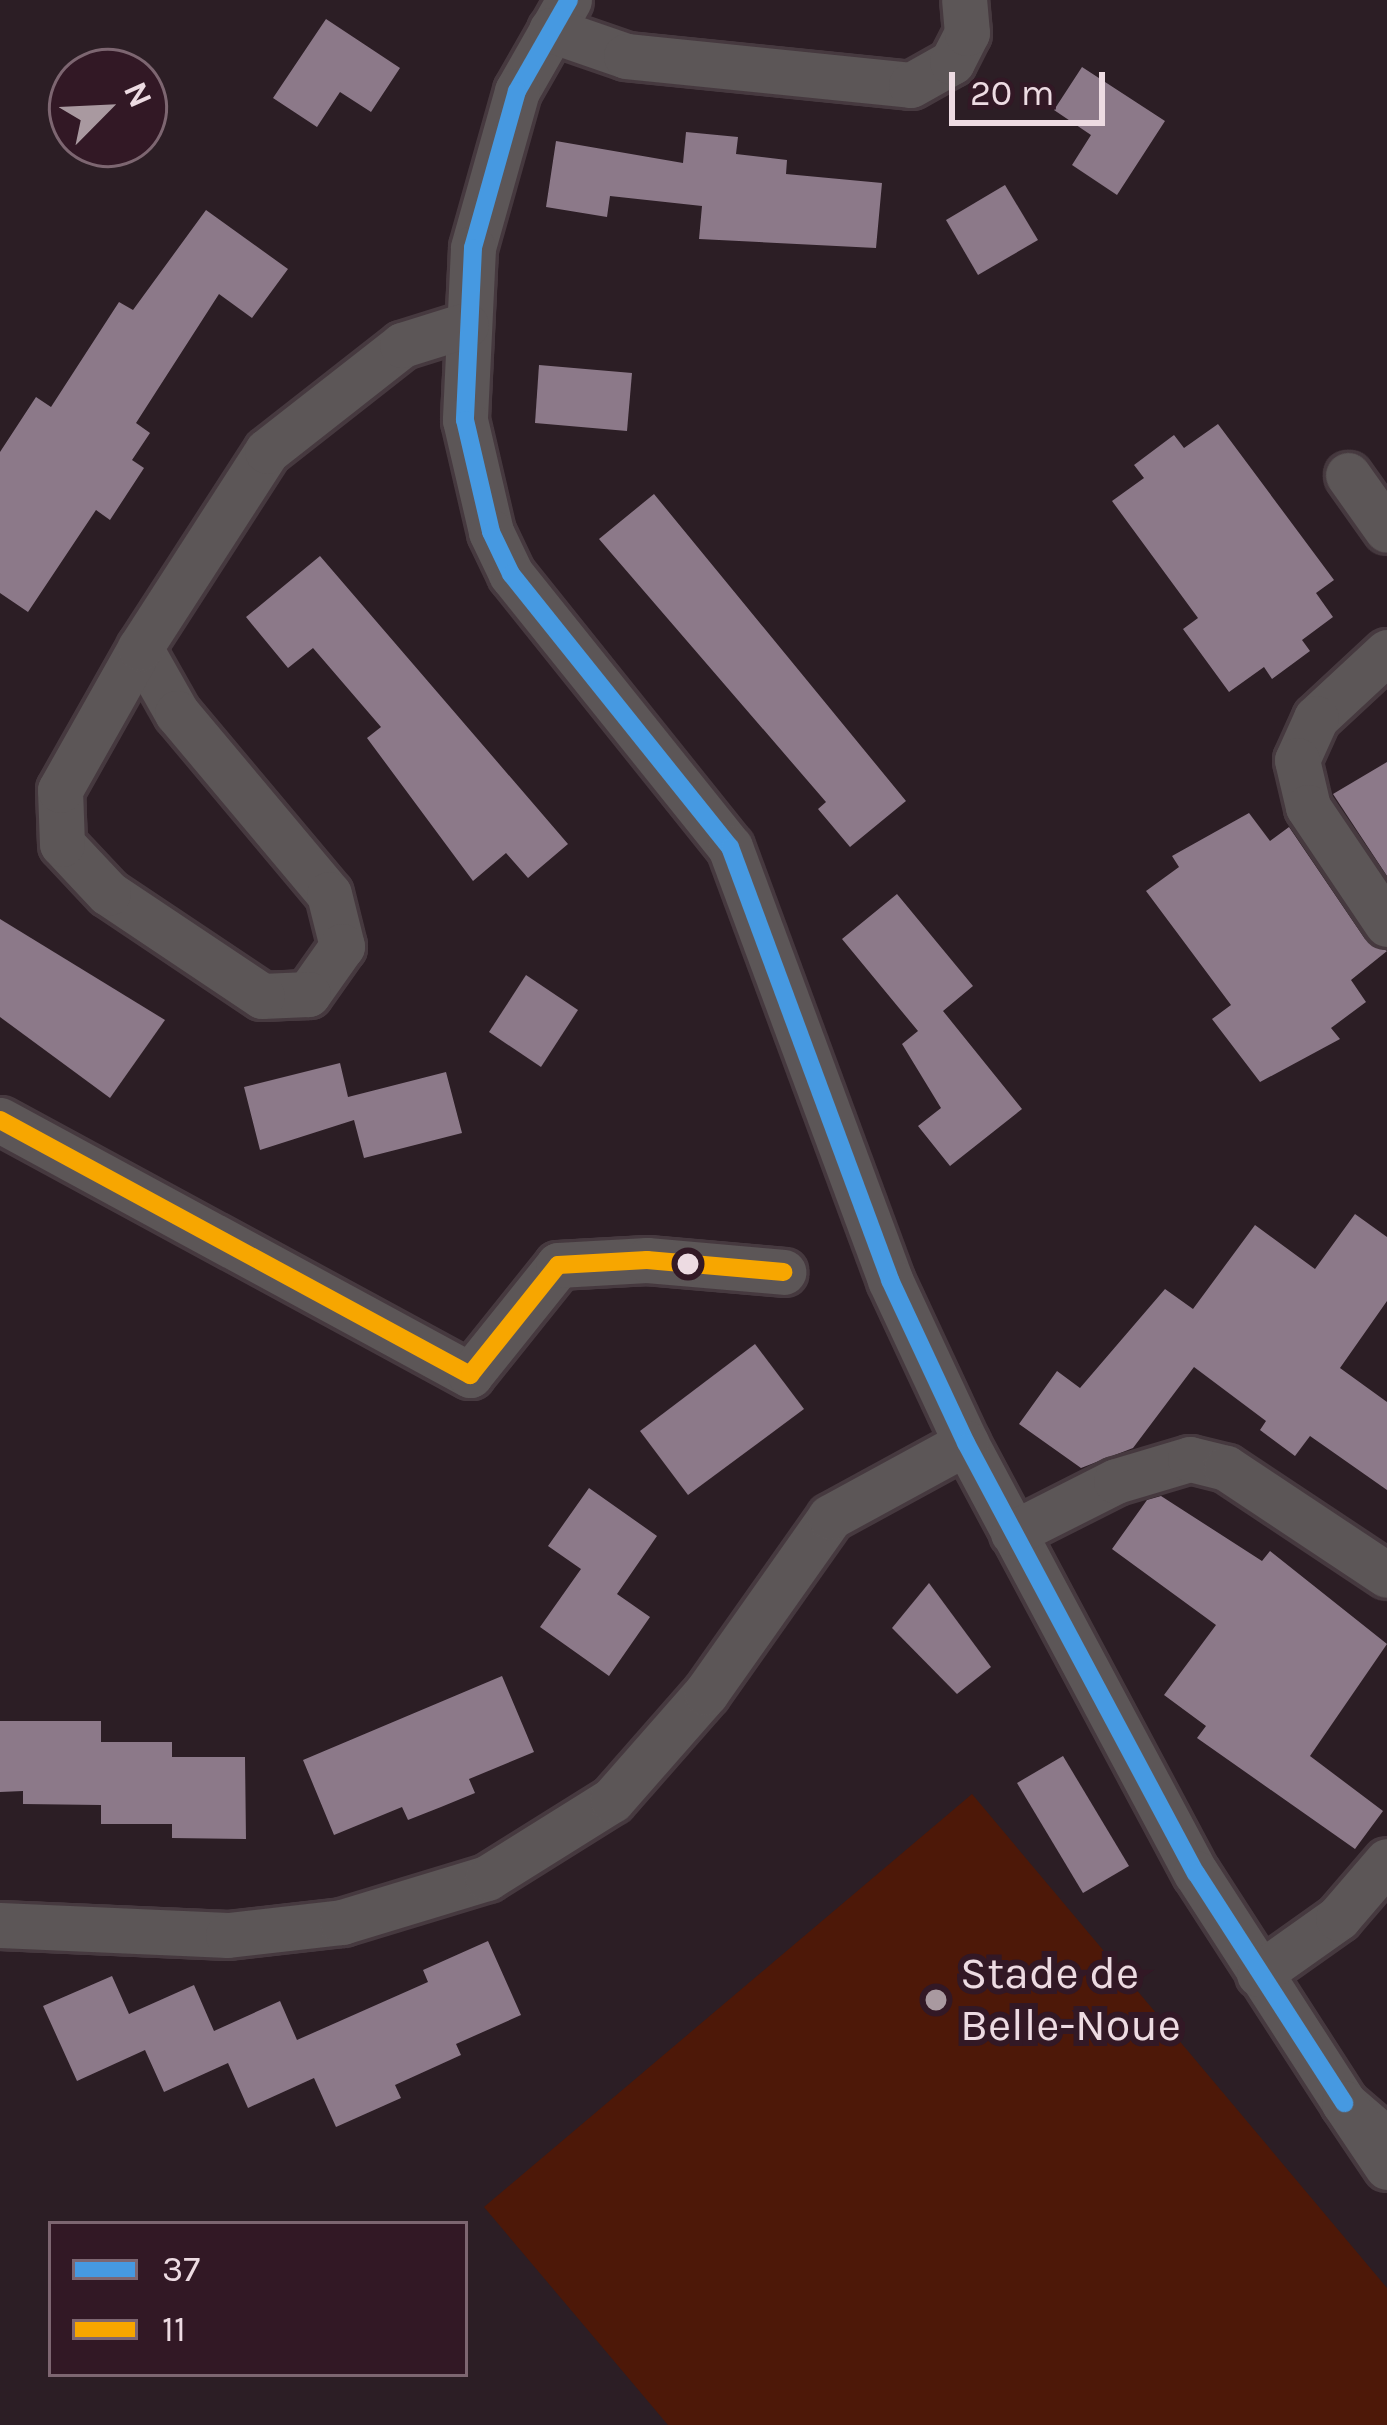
<!DOCTYPE html>
<html>
<head>
<meta charset="utf-8">
<style>
  body { margin:0 }
  #map { position:relative; width:1387px; height:2425px; overflow:hidden; background:#2c1e25; font-family:Karla,sans-serif }
  div>[style] { position:absolute }
  .green>* { inset:0; background:#4d1808 }
  .building>* { inset:0; background:#8c7989 }
  .roads { filter:drop-shadow(3px 0 #46393f) drop-shadow(-3px 0 #46393f) drop-shadow(0 3px #46393f) drop-shadow(0 -3px #46393f) }
  .minor>* { height:45px; margin:-22.5px; padding:0 22.5px; transform-origin:22.5px; border-radius:22.5px; background:#5c5657 }
  .bus-1>* { height:18px; margin:-9px; padding:0 9px; transform-origin:9px; border-radius:9px; background:#4699e1 }
  .bus-2>* { height:18px; margin:-9px; padding:0 9px; transform-origin:9px; border-radius:9px; background:#f7a600 }
  .dots>* { width:33px; height:33px; translate:-50% -50%; box-sizing:border-box; border:6px solid #321825; border-radius:50% }
  span { translate:-50% -50%; white-space:nowrap; text-align:center; line-height:1.15; -webkit-text-stroke:12px #321825; paint-order:stroke }
  .poi-label { font-size:45px; color:#eddbe2 }
  .left { translate:0 -50%; text-align:left }
  .legend { position:absolute; left:48px; top:2221px; width:420px; height:156px; box-sizing:border-box; background:#321825; border:3px solid #7d6671; margin:0; padding:15px 21px; list-style:none; font-size:36px; color:#eddbe2 }
  .legend li { display:flex; align-items:center; gap:24px; height:60px }
  .legend b { width:60px; border:3px solid #7d6671 }
  .north { position:absolute; left:48px; top:48px; width:120px; height:120px; box-sizing:border-box; background:#321825; border:3px solid #7d6671; border-radius:50%; rotate:66deg; font-size:33px; font-weight:700; line-height:48px; text-align:center; color:#eddbe2 }
  .north::after { content:''; display:block; margin:auto; width:42px; height:54px; background:#a999a0; clip-path:polygon(50% 0,100% 100%,50% 72%,0 100%) }
  .scale { position:absolute; left:949px; top:72px; width:156px; height:54px; box-sizing:border-box; border:6px solid #eddbe2; border-top:0; padding-left:15px; font-size:36px; line-height:42px; white-space:nowrap; color:#eddbe2; -webkit-text-stroke:9px #321825; paint-order:stroke }
</style>
</head>
<body>
<div id="map">
  <div class="green">
    <i style="clip-path:polygon(972px 1794px,1387px 2288px,1387px 2425px,668px 2425px,484px 2207px)"></i>
  </div>
  <div class="building">
    <i style="clip-path:polygon(326px 19px,400px 68px,371px 112px,340px 92px,317px 127px,273px 98px)"></i>
    <i style="clip-path:polygon(1082px 67px,1165px 121px,1117px 195px,1072px 165px,1091px 135px,1054px 110px)"></i>
    <i style="clip-path:polygon(686px 132px,738px 137px,736px 154px,787px 160px,786px 174px,882px 183px,876px 248px,699px 239px,702px 206px,610px 196px,607px 217px,546px 207px,556px 141px,683px 163px)"></i>
    <i style="clip-path:polygon(1005px 185px,1038px 240px,978px 275px,946px 220px)"></i>
    <i style="clip-path:polygon(206px 210px,288px 269px,252px 318px,219px 294px,136px 423px,150px 433px,132px 460px,144px 468px,110px 520px,96px 510px,28px 612px,0 593px,0 452px,36px 397px,51px 407px,119px 302px,133px 310px)"></i>
    <i style="clip-path:polygon(539px 365px,632px 373px,627px 431px,535px 423px)"></i>
    <i style="clip-path:polygon(1218px 424px,1334px 580px,1316px 593px,1333px 617px,1302px 640px,1310px 651px,1272px 679px,1264px 667px,1229px 692px,1183px 629px,1198px 618px,1112px 501px,1144px 478px,1134px 465px,1174px 435px,1184px 448px)"></i>
    <i style="clip-path:polygon(654px 494px,906px 801px,850px 847px,818px 809px,826px 802px,599px 539px)"></i>
    <i style="clip-path:polygon(320px 556px,568px 844px,528px 878px,506px 853px,473px 881px,367px 738px,381px 727px,313px 648px,288px 668px,246px 617px)"></i>
    <i style="clip-path:polygon(1387px 762px,1387px 876px,1333px 794px)"></i>
    <i style="clip-path:polygon(1249px 813px,1270px 841px,1289px 827px,1365px 939px,1387px 951px,1351px 980px,1366px 1002px,1331px 1028px,1340px 1039px,1260px 1082px,1212px 1019px,1231px 1005px,1146px 891px,1179px 867px,1172px 856px)"></i>
    <i style="clip-path:polygon(897px 894px,973px 986px,943px 1011px,1022px 1109px,950px 1166px,918px 1126px,941px 1108px,902px 1044px,918px 1031px,842px 939px)"></i>
    <i style="clip-path:polygon(0 919px,165px 1020px,110px 1098px,0 1017px)"></i>
    <i style="clip-path:polygon(526px 975px,578px 1010px,541px 1067px,489px 1032px)"></i>
    <i style="clip-path:polygon(340px 1063px,348px 1097px,446px 1072px,462px 1133px,364px 1158px,354px 1120px,260px 1150px,244px 1087px)"></i>
    <i style="clip-path:polygon(1355px 1214px,1387px 1237px,1387px 1301px,1340px 1368px,1387px 1402px,1387px 1490px,1310px 1436px,1295px 1456px,1260px 1430px,1266px 1421px,1194px 1367px,1133px 1448px,1081px 1468px,1019px 1424px,1057px 1371px,1080px 1388px,1165px 1289px,1193px 1309px,1255px 1225px,1315px 1269px)"></i>
    <i style="clip-path:polygon(755px 1344px,804px 1409px,688px 1495px,640px 1431px)"></i>
    <i style="clip-path:polygon(589px 1488px,657px 1536px,617px 1594px,650px 1617px,609px 1676px,540px 1627px,581px 1569px,548px 1546px)"></i>
    <i style="clip-path:polygon(1161px 1496px,1262px 1561px,1270px 1551px,1387px 1644px,1310px 1756px,1383px 1811px,1355px 1849px,1197px 1738px,1206px 1726px,1164px 1695px,1216px 1625px,1112px 1549px,1147px 1500px)"></i>
    <i style="clip-path:polygon(929px 1583px,991px 1667px,957px 1694px,892px 1628px)"></i>
    <i style="clip-path:polygon(502px 1676px,534px 1752px,469px 1779px,475px 1793px,441px 1807px,408px 1820px,402px 1807px,334px 1835px,303px 1760px)"></i>
    <i style="clip-path:polygon(0 1721px,101px 1721px,101px 1742px,172px 1742px,172px 1757px,245px 1757px,246px 1839px,172px 1838px,172px 1824px,101px 1824px,101px 1805px,23px 1804px,23px 1791px,0 1792px)"></i>
    <i style="clip-path:polygon(1063px 1756px,1129px 1866px,1083px 1893px,1017px 1783px)"></i>
    <i style="clip-path:polygon(488px 1941px,521px 2015px,456px 2044px,461px 2055px,395px 2085px,401px 2098px,336px 2127px,314px 2078px,248px 2108px,228px 2063px,164px 2092px,145px 2050px,77px 2081px,43px 2006px,112px 1976px,129px 2014px,194px 1985px,214px 2031px,280px 2001px,297px 2040px,428px 1982px,423px 1970px)"></i>
  </div>
  <div class="roads">
    <div class="minor">
      <i style="left:569px;top:0;width:105px;rotate:119.7deg"></i>
      <i style="left:517px;top:91px;width:163px;rotate:105.7deg"></i>
      <i style="left:473px;top:248px;width:172px;rotate:92.7deg"></i>
      <i style="left:465px;top:420px;width:115px;rotate:76.9deg"></i>
      <i style="left:491px;top:532px;width:47px;rotate:64.5deg"></i>
      <i style="left:511px;top:574px;width:350px;rotate:51.3deg"></i>
      <i style="left:730px;top:847px;width:462px;rotate:69.7deg"></i>
      <i style="left:890px;top:1280px;width:180px;rotate:65deg"></i>
      <i style="left:966px;top:1443px;width:488px;rotate:61.9deg"></i>
      <i style="left:1196px;top:1873px;width:274px;rotate:57.2deg"></i>
      <i style="left:551px;top:30px;width:79px;rotate:19.1deg"></i>
      <i style="left:626px;top:56px;width:286px;rotate:5.8deg"></i>
      <i style="left:911px;top:85px;width:47px;rotate:-29.3deg"></i>
      <i style="left:952px;top:62px;width:33px;rotate:-63deg"></i>
      <i style="left:967px;top:33px;width:33px;rotate:-95deg"></i>
      <i style="left:1348px;top:475px;width:67px;rotate:54.7deg"></i>
      <i style="left:140px;top:648px;width:75px;rotate:60.4deg"></i>
      <i style="left:177px;top:713px;width:236px;rotate:50deg"></i>
      <i style="left:329px;top:894px;width:54px;rotate:76deg"></i>
      <i style="left:342px;top:946px;width:59px;rotate:125.3deg"></i>
      <i style="left:308px;top:994px;width:46px;rotate:177.5deg"></i>
      <i style="left:262px;top:996px;width:185px;rotate:-146.2deg"></i>
      <i style="left:108px;top:893px;width:67px;rotate:-133.2deg"></i>
      <i style="left:62px;top:844px;width:54px;rotate:-92.1deg"></i>
      <i style="left:60px;top:790px;width:163px;rotate:-60.6deg"></i>
      <i style="left:140px;top:648px;width:234px;rotate:-57.2deg"></i>
      <i style="left:267px;top:451px;width:172px;rotate:-38.1deg"></i>
      <i style="left:402px;top:345px;width:67px;rotate:-17.4deg"></i>
      <i style="left:1387px;top:652px;width:97px;rotate:137.1deg"></i>
      <i style="left:1316px;top:718px;width:46px;rotate:114.3deg"></i>
      <i style="left:1297px;top:760px;width:48px;rotate:76.8deg"></i>
      <i style="left:1308px;top:807px;width:141px;rotate:56deg"></i>
      <i style="left:0;top:1120px;width:535px;rotate:28.48deg"></i>
      <i style="left:470px;top:1375px;width:141px;rotate:-51.3deg"></i>
      <i style="left:558px;top:1265px;width:89px;rotate:-3.2deg"></i>
      <i style="left:647px;top:1260px;width:137px;rotate:5deg"></i>
      <i style="left:1013px;top:1533px;width:115px;rotate:-26.8deg"></i>
      <i style="left:1116px;top:1481px;width:77px;rotate:-16.6deg"></i>
      <i style="left:1190px;top:1459px;width:37px;rotate:14deg"></i>
      <i style="left:1226px;top:1468px;width:193px;rotate:33.6deg"></i>
      <i style="left:0;top:1925px;width:228px;rotate:2.5deg"></i>
      <i style="left:228px;top:1935px;width:115px;rotate:-6.5deg"></i>
      <i style="left:342px;top:1922px;width:152px;rotate:-16.9deg"></i>
      <i style="left:487px;top:1878px;width:147px;rotate:-32deg"></i>
      <i style="left:612px;top:1800px;width:142px;rotate:-48.7deg"></i>
      <i style="left:706px;top:1693px;width:215px;rotate:-54.8deg"></i>
      <i style="left:830px;top:1517px;width:155px;rotate:-28.6deg"></i>
      <i style="left:1259px;top:1974px;width:97px;rotate:-35.3deg"></i>
      <i style="left:1338px;top:1918px;width:75px;rotate:-49.3deg"></i>
      <i style="left:1387px;top:2140px;width:57px;rotate:-139.3deg"></i>
      <i style="left:1344px;top:2103px;width:77px;rotate:56.1deg"></i>
    </div>
  </div>
  <div class="bus-1">
    <i style="left:569px;top:0;width:105px;rotate:119.7deg"></i>
    <i style="left:517px;top:91px;width:163px;rotate:105.7deg"></i>
    <i style="left:473px;top:248px;width:172px;rotate:92.7deg"></i>
    <i style="left:465px;top:420px;width:115px;rotate:76.9deg"></i>
    <i style="left:491px;top:532px;width:47px;rotate:64.5deg"></i>
    <i style="left:511px;top:574px;width:350px;rotate:51.3deg"></i>
    <i style="left:730px;top:847px;width:462px;rotate:69.7deg"></i>
    <i style="left:890px;top:1280px;width:180px;rotate:65deg"></i>
    <i style="left:966px;top:1443px;width:488px;rotate:61.9deg"></i>
    <i style="left:1196px;top:1873px;width:274px;rotate:57.2deg"></i>
  </div>
  <div class="bus-2">
    <i style="left:0;top:1120px;width:535px;rotate:28.48deg"></i>
    <i style="left:470px;top:1375px;width:141px;rotate:-51.3deg"></i>
    <i style="left:558px;top:1265px;width:89px;rotate:-3.2deg"></i>
    <i style="left:647px;top:1260px;width:137px;rotate:5deg"></i>
  </div>
  <div class="dots">
    <i style="left:688px;top:1264px;background:#eddbe2"></i>
    <i style="left:936px;top:2000px;background:#a999a0"></i>
  </div>
  <div class="poi-label">
    <span class="left" style="left:960px;top:2000px">Stade de<br>Belle-Noue</span>
  </div>
  <ul class="legend">
  <li><b style="height:15px;background:#4699e1"></b>37</li>
  <li><b style="height:15px;background:#f7a600"></b>11</li>
  </ul>
  <div class="north">N</div>
  <div class="scale">20 m</div>
</div>
</body>
</html>
